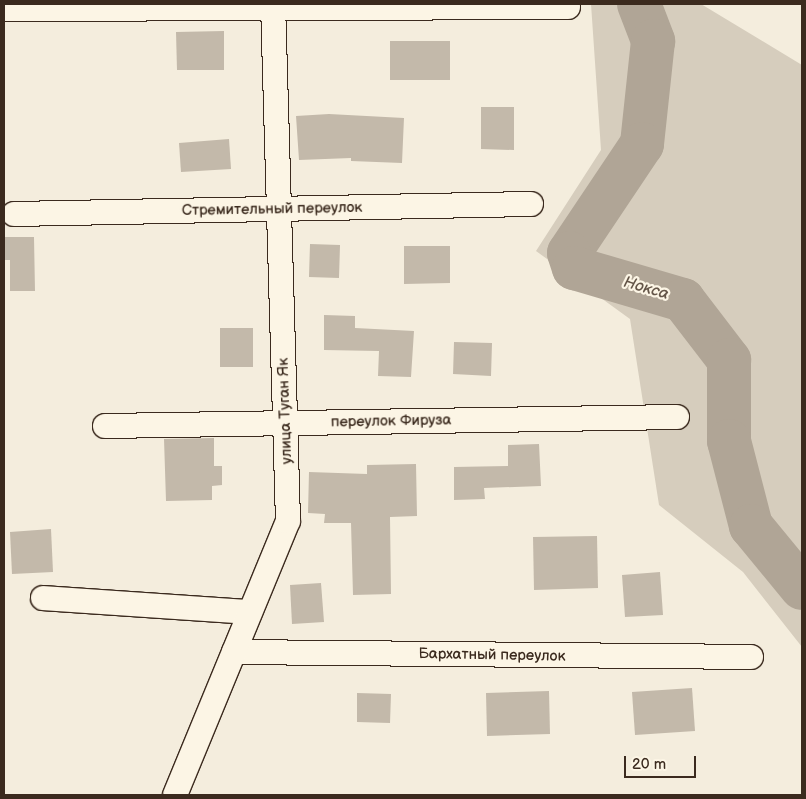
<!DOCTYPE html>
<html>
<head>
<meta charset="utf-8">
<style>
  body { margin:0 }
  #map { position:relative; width:806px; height:799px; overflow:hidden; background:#f4eddd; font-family:"Balsamiq Sans",sans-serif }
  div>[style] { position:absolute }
  .green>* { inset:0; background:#d6cdbd }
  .river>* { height:44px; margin:-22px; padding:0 22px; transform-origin:22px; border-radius:22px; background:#b0a596 }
  .building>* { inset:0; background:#c3b9aa }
  .roads { filter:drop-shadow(1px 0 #3b2a1e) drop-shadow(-1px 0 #3b2a1e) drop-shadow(0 1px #3b2a1e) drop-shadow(0 -1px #3b2a1e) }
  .minor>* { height:24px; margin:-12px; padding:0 12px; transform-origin:12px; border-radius:12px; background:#fcf5e5 }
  span { translate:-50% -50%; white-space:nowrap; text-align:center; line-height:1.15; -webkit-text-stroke:4.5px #fcf5e5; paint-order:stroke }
  .street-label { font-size:15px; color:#3b2a1e }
  .water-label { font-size:16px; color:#645548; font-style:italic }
  .frame { position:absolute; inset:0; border:5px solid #3b2a1e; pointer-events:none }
  .scale { position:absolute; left:624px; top:756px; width:72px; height:22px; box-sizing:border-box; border:2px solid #3b2a1e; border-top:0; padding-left:6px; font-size:15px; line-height:18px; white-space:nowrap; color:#3b2a1e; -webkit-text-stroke:4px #fcf5e5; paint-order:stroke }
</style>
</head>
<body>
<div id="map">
  <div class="green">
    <i style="clip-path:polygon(591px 4px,701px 4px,802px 65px,802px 647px,743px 572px,659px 505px,630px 319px,536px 251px,601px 150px)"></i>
  </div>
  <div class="river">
    <i style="left:639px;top:4px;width:40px;rotate:69deg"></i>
    <i style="left:653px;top:41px;width:104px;rotate:96.1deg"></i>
    <i style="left:642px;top:144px;width:131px;rotate:123.8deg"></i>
    <i style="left:569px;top:253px;width:16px;rotate:72deg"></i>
    <i style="left:574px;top:268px;width:114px;rotate:16.4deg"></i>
    <i style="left:683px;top:300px;width:76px;rotate:52.5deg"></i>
    <i style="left:729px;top:360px;width:81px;rotate:90deg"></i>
    <i style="left:729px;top:441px;width:88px;rotate:75.5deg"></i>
    <i style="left:751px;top:526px;width:80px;rotate:50.6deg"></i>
  </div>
  <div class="building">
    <i style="clip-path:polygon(224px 31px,224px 70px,177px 70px,176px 32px)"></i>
    <i style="clip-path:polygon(390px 41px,450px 41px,450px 80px,390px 80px)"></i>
    <i style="clip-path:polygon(481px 107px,514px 107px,514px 150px,481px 149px)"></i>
    <i style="clip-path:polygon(329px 114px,404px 118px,402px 163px,351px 161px,351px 158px,299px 160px,296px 116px)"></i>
    <i style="clip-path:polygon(229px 139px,231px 169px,181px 172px,179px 143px)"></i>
    <i style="clip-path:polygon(4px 237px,34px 237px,35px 291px,10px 291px,10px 260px,4px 260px)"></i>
    <i style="clip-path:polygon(310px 244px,340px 245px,339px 278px,309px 277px)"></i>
    <i style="clip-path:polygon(404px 246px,450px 246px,450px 283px,404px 284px)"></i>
    <i style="clip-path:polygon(324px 315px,355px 316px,355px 328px,414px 331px,411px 377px,378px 376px,379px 351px,324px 350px)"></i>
    <i style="clip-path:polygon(220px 328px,253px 328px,253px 367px,220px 367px)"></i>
    <i style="clip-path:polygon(454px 342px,492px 343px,491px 376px,453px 374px)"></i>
    <i style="clip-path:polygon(214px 438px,214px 466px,222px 466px,222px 485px,212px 486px,212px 500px,166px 501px,164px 439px)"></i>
    <i style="clip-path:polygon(539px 444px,541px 486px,484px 488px,485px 499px,454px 500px,454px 467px,508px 466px,508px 445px)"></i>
    <i style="clip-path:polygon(416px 464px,417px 516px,390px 517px,391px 594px,353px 595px,351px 523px,324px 523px,325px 514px,308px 513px,309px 472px,367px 474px,367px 465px)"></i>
    <i style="clip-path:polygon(51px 529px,53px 572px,12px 574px,10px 532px)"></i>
    <i style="clip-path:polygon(597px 536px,598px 588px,534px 590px,533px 537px)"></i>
    <i style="clip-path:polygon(660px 572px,663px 615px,625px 617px,622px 575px)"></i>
    <i style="clip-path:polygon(321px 583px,324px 622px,292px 624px,290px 585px)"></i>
    <i style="clip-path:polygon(692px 688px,695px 731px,635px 735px,632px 692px)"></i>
    <i style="clip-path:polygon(549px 691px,550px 734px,487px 736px,486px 693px)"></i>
    <i style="clip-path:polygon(357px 693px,391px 694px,390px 723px,357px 722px)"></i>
  </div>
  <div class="roads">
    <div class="minor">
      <i style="left:4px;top:9px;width:564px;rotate:-0.2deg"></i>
      <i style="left:14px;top:214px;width:517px;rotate:-1.11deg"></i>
      <i style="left:105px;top:426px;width:572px;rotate:-0.9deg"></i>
      <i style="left:43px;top:598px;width:207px;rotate:3.9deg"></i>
      <i style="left:234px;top:652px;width:517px;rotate:0.55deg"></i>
      <i style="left:175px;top:795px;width:296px;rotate:-67.6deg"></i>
      <i style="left:288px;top:521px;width:517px;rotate:-91.66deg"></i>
    </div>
  </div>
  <div class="street-label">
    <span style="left:272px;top:209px;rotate:-1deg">Стремительный переулок</span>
    <span style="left:285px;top:411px;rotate:-92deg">улица Туган Як</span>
    <span style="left:391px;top:421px;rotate:-1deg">переулок Фируза</span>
    <span style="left:492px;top:655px;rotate:1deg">Бархатный переулок</span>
  </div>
  <div class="water-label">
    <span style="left:646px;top:289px;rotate:16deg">Нокса</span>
  </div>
  <div class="frame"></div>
  <div class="scale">20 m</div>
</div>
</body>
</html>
